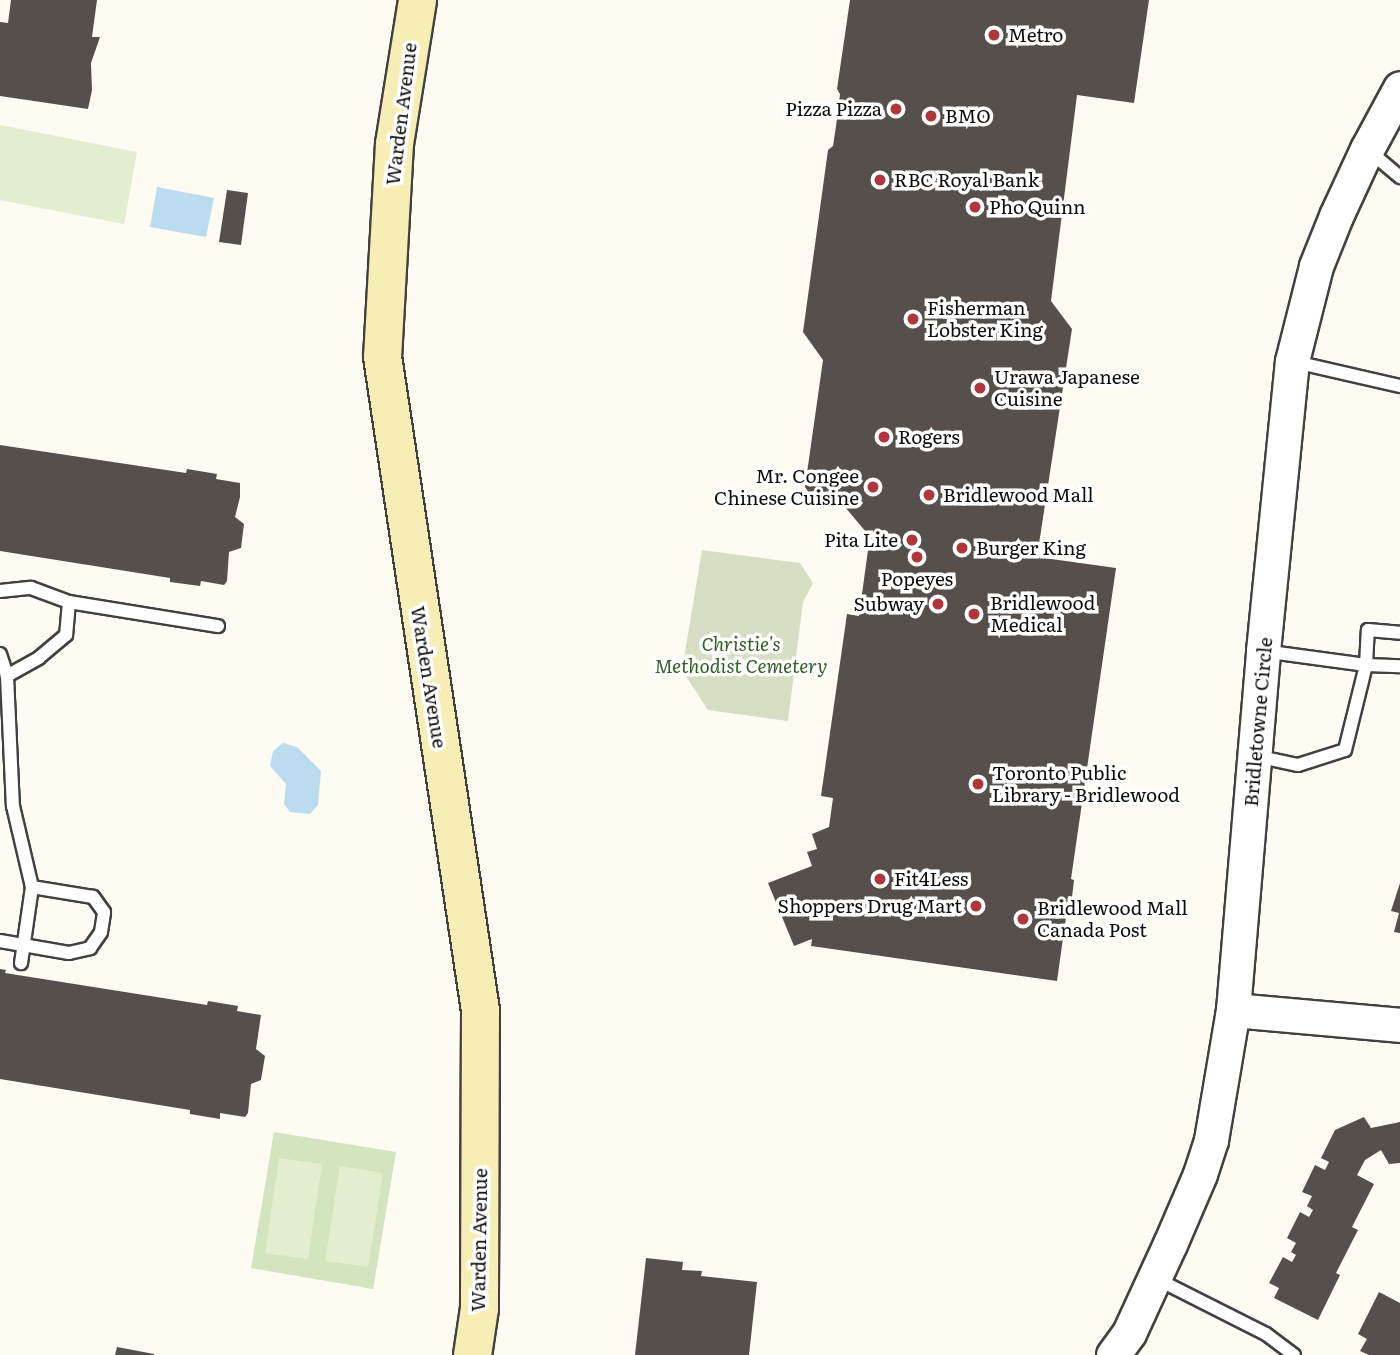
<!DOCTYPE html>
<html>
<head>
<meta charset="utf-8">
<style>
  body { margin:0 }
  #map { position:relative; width:1400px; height:1355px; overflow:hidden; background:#fdfbf2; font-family:Literata,serif }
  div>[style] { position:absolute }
  .green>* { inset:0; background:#d2e5be }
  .cemetery>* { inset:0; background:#d6dec4 }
  .pitch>* { inset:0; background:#e3edcf }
  .water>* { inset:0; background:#bbdcef }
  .building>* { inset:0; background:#56504c }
  .roads { filter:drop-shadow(2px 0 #414141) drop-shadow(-2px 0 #414141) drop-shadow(0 2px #414141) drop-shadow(0 -2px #414141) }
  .service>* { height:12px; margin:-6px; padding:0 6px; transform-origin:6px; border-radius:6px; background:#fff }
  .tertiary>* { height:33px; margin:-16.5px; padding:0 16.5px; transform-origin:16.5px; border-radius:16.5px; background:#fff }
  .secondary>* { height:37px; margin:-18.5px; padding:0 18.5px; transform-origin:18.5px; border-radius:18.5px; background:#f6eeb4 }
  .dots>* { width:19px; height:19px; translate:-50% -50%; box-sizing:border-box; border:4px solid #fff; border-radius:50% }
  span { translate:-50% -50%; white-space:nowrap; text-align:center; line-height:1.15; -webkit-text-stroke:7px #fff; paint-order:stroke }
  .poi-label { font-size:19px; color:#0e0e0e }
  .left { translate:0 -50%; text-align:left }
  .right { translate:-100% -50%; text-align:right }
  .street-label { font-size:19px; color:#0e0e0e }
  .park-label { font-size:19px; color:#325f26; font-style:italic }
</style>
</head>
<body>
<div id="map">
  <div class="green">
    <i style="clip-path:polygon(274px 1132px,396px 1152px,373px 1289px,251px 1268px)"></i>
  </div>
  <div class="cemetery">
    <i style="clip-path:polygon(702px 550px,800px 563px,813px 583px,803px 602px,788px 721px,708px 710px,682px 670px)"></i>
  </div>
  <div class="pitch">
    <i style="clip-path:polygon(0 125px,137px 152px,124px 224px,0 200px)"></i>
    <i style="clip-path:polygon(279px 1158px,322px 1164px,308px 1259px,265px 1253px)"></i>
    <i style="clip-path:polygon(340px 1166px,383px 1173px,368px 1267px,325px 1261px)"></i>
  </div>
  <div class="water">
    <i style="clip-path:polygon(157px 187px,214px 198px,206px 237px,150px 227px)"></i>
    <i style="clip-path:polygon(283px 743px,297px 747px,321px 771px,318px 805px,310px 814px,290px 812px,284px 804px,286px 784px,270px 766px,273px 751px)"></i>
  </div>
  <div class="building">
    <i style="clip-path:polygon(11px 0,97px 0,92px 37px,100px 37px,91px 63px,92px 90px,88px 109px,0 96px,0 22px,8px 23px)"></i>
    <i style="clip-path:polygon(850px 0,1149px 0,1134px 103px,1077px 95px,1051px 301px,1072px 329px,1037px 557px,1116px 568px,1071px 879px,1074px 880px,1072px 897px,1069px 896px,1057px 981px,811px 946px,812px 939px,794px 946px,768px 883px,812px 866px,807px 852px,817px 849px,812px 834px,829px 827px,833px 798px,821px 796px,847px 614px,859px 616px,868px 550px,876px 544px,845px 507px,816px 503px,805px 487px,823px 360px,803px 332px,828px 150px,833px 146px,836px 126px,840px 94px,837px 89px)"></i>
    <i style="clip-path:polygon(227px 190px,248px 193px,241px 245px,219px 242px)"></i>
    <i style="clip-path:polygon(0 445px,186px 473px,187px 469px,217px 474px,216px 479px,240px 483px,240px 497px,235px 517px,244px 524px,241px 548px,229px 552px,227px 581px,224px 585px,201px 581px,200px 586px,170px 582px,170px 578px,0 551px)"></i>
    <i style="clip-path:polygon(1400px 883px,1400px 933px,1394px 932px,1399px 913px,1391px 911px)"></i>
    <i style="clip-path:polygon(0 969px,6px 970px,5px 973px,207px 1005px,208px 1001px,238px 1006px,237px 1011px,261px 1015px,256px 1049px,265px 1056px,261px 1080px,251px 1084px,248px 1113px,245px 1117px,220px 1113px,220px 1119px,190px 1114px,190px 1110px,0 1079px)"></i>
    <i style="clip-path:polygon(1364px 1117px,1371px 1128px,1400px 1122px,1400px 1163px,1389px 1164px,1381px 1150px,1365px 1160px,1357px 1175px,1374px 1184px,1352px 1227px,1358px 1230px,1336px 1273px,1340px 1275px,1318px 1320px,1274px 1298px,1279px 1288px,1269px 1283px,1283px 1257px,1292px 1262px,1296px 1255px,1291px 1252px,1296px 1243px,1287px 1238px,1300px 1212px,1309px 1217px,1313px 1210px,1307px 1206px,1312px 1196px,1302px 1192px,1315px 1165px,1325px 1170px,1329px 1162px,1321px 1158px,1335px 1130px)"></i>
    <i style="clip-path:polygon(646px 1258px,683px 1262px,682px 1270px,702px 1271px,701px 1276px,757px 1282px,749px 1355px,635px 1355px)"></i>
    <i style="clip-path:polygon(1379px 1292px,1400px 1303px,1400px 1355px,1369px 1355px,1360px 1351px,1367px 1339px,1358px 1334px)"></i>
    <i style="clip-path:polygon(117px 1347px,154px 1354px,154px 1355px,115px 1355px)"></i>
  </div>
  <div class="roads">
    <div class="service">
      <i style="left:1368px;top:150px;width:42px;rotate:40.2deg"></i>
      <i style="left:1295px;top:362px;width:108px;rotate:12.9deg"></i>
      <i style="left:0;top:591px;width:31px;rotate:-6deg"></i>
      <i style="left:31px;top:588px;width:40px;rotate:20.2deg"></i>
      <i style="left:69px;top:602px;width:33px;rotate:95deg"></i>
      <i style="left:66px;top:635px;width:35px;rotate:140deg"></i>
      <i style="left:39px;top:658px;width:37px;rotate:151deg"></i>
      <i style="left:69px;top:602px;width:151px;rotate:9.2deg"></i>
      <i style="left:1263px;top:651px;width:104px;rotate:7.7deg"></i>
      <i style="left:1366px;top:665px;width:34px;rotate:2deg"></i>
      <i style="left:0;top:654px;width:23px;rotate:72deg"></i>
      <i style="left:7px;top:676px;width:130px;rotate:87.4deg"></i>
      <i style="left:13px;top:806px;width:83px;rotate:76.8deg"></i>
      <i style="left:32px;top:887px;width:77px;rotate:98.2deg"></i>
      <i style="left:1256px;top:756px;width:43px;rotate:12.1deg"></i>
      <i style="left:1298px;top:765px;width:49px;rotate:-17.7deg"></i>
      <i style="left:1345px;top:750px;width:88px;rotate:-76.1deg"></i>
      <i style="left:1366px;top:665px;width:35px;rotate:-87deg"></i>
      <i style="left:1368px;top:630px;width:32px;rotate:5deg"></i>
      <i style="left:0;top:941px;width:70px;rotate:9.9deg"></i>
      <i style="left:69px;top:953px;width:22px;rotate:-13deg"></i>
      <i style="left:90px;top:948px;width:19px;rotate:-55deg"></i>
      <i style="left:101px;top:932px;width:20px;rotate:-81deg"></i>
      <i style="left:104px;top:912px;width:19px;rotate:-126deg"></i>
      <i style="left:93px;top:897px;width:62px;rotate:-170.7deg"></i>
      <i style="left:1155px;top:1278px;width:124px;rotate:26.8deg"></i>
      <i style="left:1266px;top:1334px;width:35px;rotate:37deg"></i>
    </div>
    <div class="tertiary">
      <i style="left:1233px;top:1010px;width:168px;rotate:5.1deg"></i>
      <i style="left:1113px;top:1355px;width:27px;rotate:-54deg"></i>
      <i style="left:1129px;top:1333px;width:98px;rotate:-65.3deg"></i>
      <i style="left:1170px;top:1244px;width:76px;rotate:-66.8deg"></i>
      <i style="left:1200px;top:1174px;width:36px;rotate:-72deg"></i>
      <i style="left:1211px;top:1140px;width:132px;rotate:-80.4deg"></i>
      <i style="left:1233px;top:1010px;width:360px;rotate:-85.2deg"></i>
      <i style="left:1263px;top:651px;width:291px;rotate:-84.3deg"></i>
      <i style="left:1292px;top:361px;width:98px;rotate:-75.8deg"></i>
      <i style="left:1316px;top:266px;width:54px;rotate:-68.2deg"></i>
      <i style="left:1336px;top:216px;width:74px;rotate:-65.2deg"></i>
      <i style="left:1367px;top:149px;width:69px;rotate:-61.6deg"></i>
    </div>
    <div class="secondary">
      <i style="left:417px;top:0;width:145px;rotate:99.1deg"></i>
      <i style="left:394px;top:143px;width:213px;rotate:93.2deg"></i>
      <i style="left:382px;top:356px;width:661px;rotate:81.48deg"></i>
      <i style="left:480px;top:1010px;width:298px;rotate:90.2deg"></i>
      <i style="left:479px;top:1308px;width:48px;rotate:98.5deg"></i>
    </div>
  </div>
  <div class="dots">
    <i style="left:994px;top:35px;background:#af363c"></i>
    <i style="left:896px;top:109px;background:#af363c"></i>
    <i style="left:931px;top:116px;background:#af363c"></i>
    <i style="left:880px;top:180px;background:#af363c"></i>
    <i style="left:975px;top:207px;background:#af363c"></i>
    <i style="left:913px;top:319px;background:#af363c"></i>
    <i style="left:980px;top:388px;background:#af363c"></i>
    <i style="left:884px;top:437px;background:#af363c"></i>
    <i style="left:873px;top:487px;background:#af363c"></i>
    <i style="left:929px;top:495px;background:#af363c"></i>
    <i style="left:912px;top:540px;background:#af363c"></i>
    <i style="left:962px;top:548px;background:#af363c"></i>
    <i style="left:917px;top:557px;background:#af363c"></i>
    <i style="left:938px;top:604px;background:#af363c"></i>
    <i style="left:974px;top:614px;background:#af363c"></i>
    <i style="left:978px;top:784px;background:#af363c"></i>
    <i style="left:880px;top:879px;background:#af363c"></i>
    <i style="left:976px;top:906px;background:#af363c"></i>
    <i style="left:1023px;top:919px;background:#af363c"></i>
  </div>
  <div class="poi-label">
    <span class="left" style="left:1008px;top:35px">Metro</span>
    <span class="right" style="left:882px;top:109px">Pizza Pizza</span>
    <span class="left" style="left:945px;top:116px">BMO</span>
    <span class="left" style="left:894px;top:180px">RBC Royal Bank</span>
    <span class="left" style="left:989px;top:207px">Pho Quinn</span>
    <span class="left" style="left:927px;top:319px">Fisherman<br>Lobster King</span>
    <span class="left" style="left:994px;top:388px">Urawa Japanese<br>Cuisine</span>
    <span class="left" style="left:898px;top:437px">Rogers</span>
    <span class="right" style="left:859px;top:487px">Mr. Congee<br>Chinese Cuisine</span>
    <span class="left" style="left:943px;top:495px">Bridlewood Mall</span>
    <span class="right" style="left:898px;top:540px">Pita Lite</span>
    <span class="left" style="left:976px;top:548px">Burger King</span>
    <span style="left:917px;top:579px">Popeyes</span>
    <span class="left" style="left:990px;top:614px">Bridlewood<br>Medical</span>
    <span class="right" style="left:924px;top:604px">Subway</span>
    <span class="left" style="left:992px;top:784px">Toronto Public<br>Library - Bridlewood</span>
    <span class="left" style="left:894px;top:879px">Fit4Less</span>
    <span class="right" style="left:962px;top:906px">Shoppers Drug Mart</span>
    <span class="left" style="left:1037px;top:919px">Bridlewood Mall<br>Canada Post</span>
  </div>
  <div class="street-label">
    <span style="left:401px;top:114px;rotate:-83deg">Warden Avenue</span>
    <span style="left:429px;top:677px;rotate:81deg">Warden Avenue</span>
    <span style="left:1258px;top:722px;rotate:-85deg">Bridletowne Circle</span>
    <span style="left:479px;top:1240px;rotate:-89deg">Warden Avenue</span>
  </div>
  <div class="park-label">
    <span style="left:741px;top:655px">Christie's<br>Methodist Cemetery</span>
  </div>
</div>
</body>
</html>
